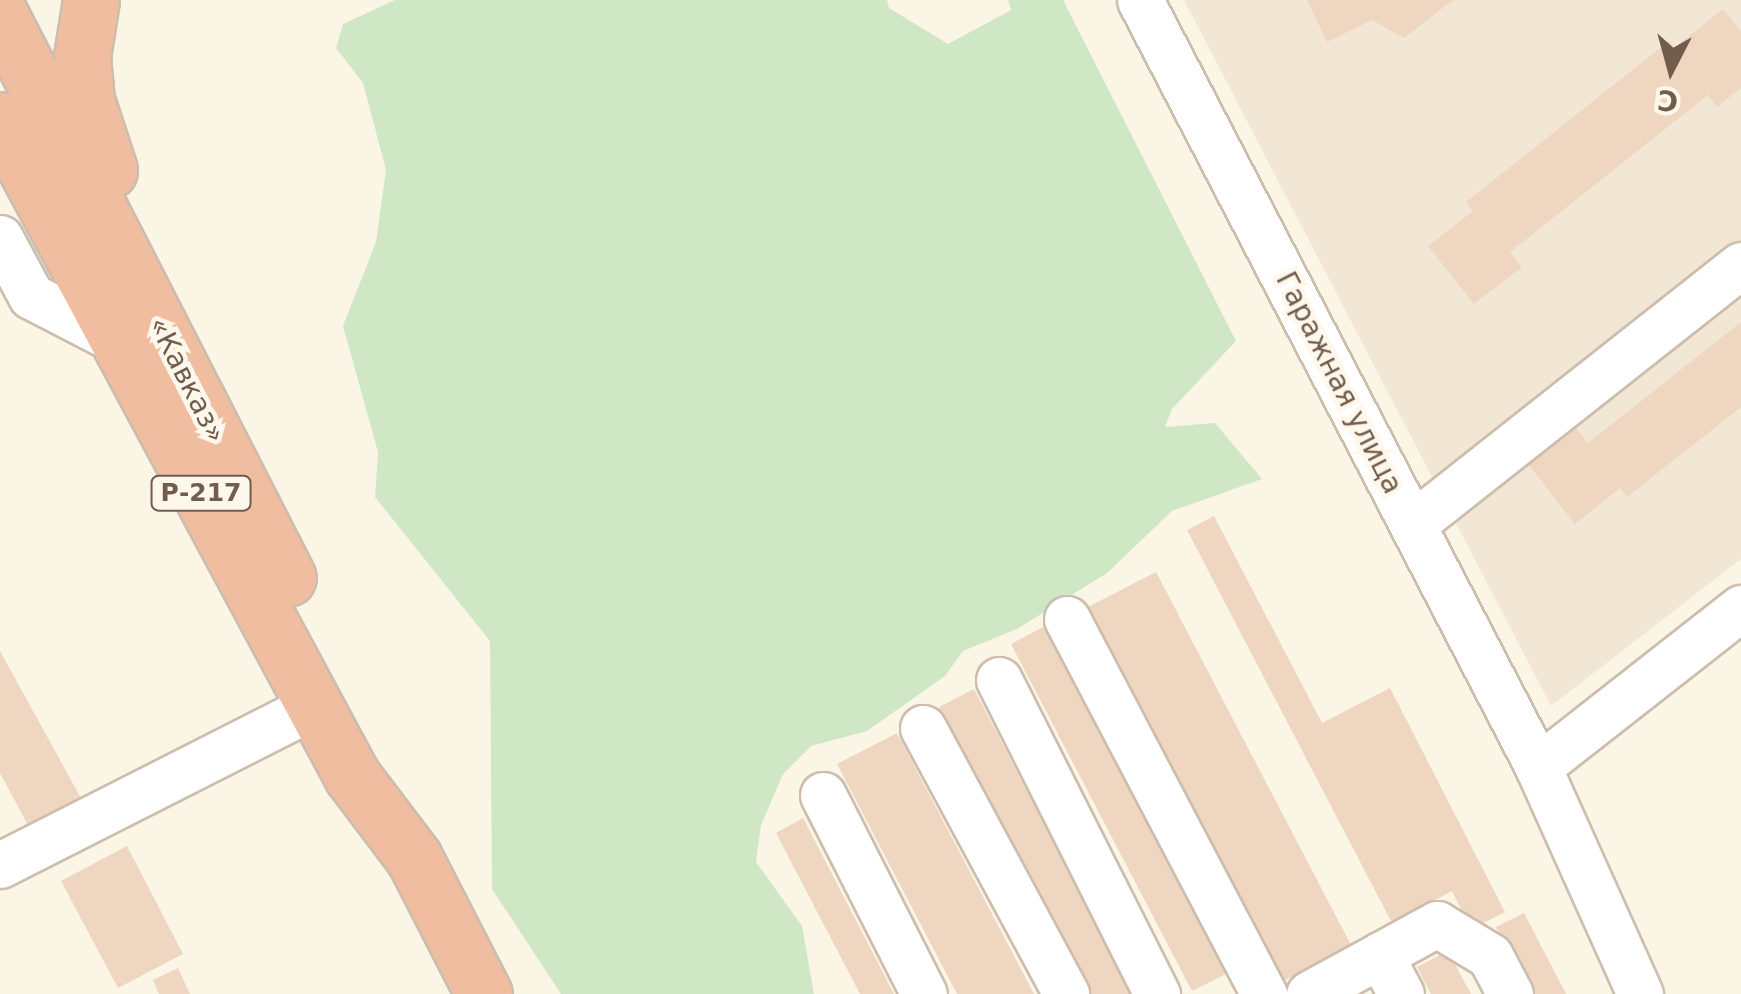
<!DOCTYPE html>
<html>
<head>
<meta charset="utf-8">
<style>
  body { margin:0 }
  #map { position:relative; width:1741px; height:994px; overflow:hidden; background:#fbf5e6; font-family:"DejaVu Sans",sans-serif }
  div>[style] { position:absolute }
  .residential>* { inset:0; background:#f2e7d5 }
  .green>* { inset:0; background:#d0e7c5 }
  .building>* { inset:0; background:#eed6c0 }
  .roads { filter:drop-shadow(2px 0 #ccbdad) drop-shadow(-2px 0 #ccbdad) drop-shadow(0 2px #ccbdad) drop-shadow(0 -2px #ccbdad) }
  .minor>* { height:45px; margin:-22.5px; padding:0 22.5px; transform-origin:22.5px; border-radius:22.5px; background:#fff }
  .highway>* { height:55px; margin:-27.5px; padding:0 27.5px; transform-origin:27.5px; border-radius:27.5px; background:#f1bda1 }
  span { translate:-50% -50%; white-space:nowrap; text-align:center; line-height:1.15; -webkit-text-stroke:9px #fef8ec; paint-order:stroke }
  .shield-label span { padding:2px 8px; background:#fef8ec; border:2px solid; border-radius:8px; -webkit-text-stroke-width:0 }
  .shield-label { font-size:25px; color:#725d4d; font-weight:700 }
  .street-label { font-size:28px; color:#725d4d }
  .north { position:absolute; left:1621px; top:20px; width:100px; height:100px; -webkit-text-stroke:8px #fef8ec; paint-order:stroke; rotate:186deg; font-size:28px; font-weight:700; line-height:40px; text-align:center; color:#725d4d }
  .north::after { content:''; display:block; margin:auto; width:35px; height:45px; background:#725d4d; clip-path:polygon(50% 0,100% 100%,50% 72%,0 100%) }
</style>
</head>
<body>
<div id="map">
  <div class="residential">
    <i style="clip-path:polygon(1184px 0,1741px 0,1741px 559px,1551px 706px)"></i>
  </div>
  <div class="green">
    <i style="clip-path:polygon(395px 0,887px 0,889px 8px,948px 44px,1011px 10px,1008px 0,1063px 0,1236px 341px,1172px 409px,1165px 427px,1215px 423px,1262px 479px,1172px 511px,1107px 573px,1017px 629px,963px 651px,945px 676px,867px 731px,811px 746px,783px 774px,761px 825px,756px 862px,802px 926px,814px 994px,561px 994px,492px 889px,490px 641px,375px 497px,378px 452px,343px 326px,376px 242px,386px 170px,363px 83px,336px 48px,343px 24px)"></i>
  </div>
  <div class="building">
    <i style="clip-path:polygon(1307px 0,1453px 0,1404px 38px,1372px 20px,1327px 42px)"></i>
    <i style="clip-path:polygon(1723px 9px,1741px 31px,1741px 88px,1717px 107px,1708px 95px,1510px 252px,1522px 267px,1474px 304px,1428px 246px,1473px 211px,1466px 202px,1669px 41px,1674px 48px)"></i>
    <i style="clip-path:polygon(1741px 322px,1741px 407px,1627px 497px,1620px 488px,1575px 524px,1529px 465px,1576px 428px,1588px 443px)"></i>
    <i style="clip-path:polygon(1214px 516px,1322px 723px,1390px 688px,1505px 912px,1471px 929px,1452px 891px,1392px 923px,1187px 530px)"></i>
    <i style="clip-path:polygon(1156px 572px,1351px 945px,1283px 981px,1088px 607px)"></i>
    <i style="clip-path:polygon(1047px 625px,1228px 973px,1192px 991px,1011px 644px)"></i>
    <i style="clip-path:polygon(0 651px,82px 800px,30px 829px,0 773px)"></i>
    <i style="clip-path:polygon(974px 689px,1133px 994px,1089px 994px,939px 707px)"></i>
    <i style="clip-path:polygon(897px 733px,1034px 994px,957px 994px,837px 764px)"></i>
    <i style="clip-path:polygon(803px 818px,894px 994px,860px 994px,776px 833px)"></i>
    <i style="clip-path:polygon(127px 846px,183px 954px,118px 988px,61px 881px)"></i>
    <i style="clip-path:polygon(1524px 913px,1566px 994px,1531px 994px,1496px 927px)"></i>
    <i style="clip-path:polygon(1448px 951px,1471px 994px,1431px 994px,1417px 967px)"></i>
    <i style="clip-path:polygon(178px 968px,190px 994px,159px 994px,153px 980px)"></i>
  </div>
  <div class="roads">
    <div class="minor">
      <i style="left:1140px;top:0;width:864px;rotate:62.57deg"></i>
      <i style="left:1538px;top:767px;width:249px;rotate:65.8deg"></i>
      <i style="left:0;top:238px;width:66px;rotate:61.9deg"></i>
      <i style="left:31px;top:296px;width:98px;rotate:27.3deg"></i>
      <i style="left:1413px;top:524px;width:418px;rotate:-38.3deg"></i>
      <i style="left:1067px;top:619px;width:424px;rotate:62.3deg"></i>
      <i style="left:999px;top:680px;width:352px;rotate:63.3deg"></i>
      <i style="left:923px;top:728px;width:302px;rotate:61.7deg"></i>
      <i style="left:1538px;top:767px;width:258px;rotate:-38.1deg"></i>
      <i style="left:823px;top:795px;width:223px;rotate:63.1deg"></i>
      <i style="left:0;top:865px;width:353px;rotate:-26.9deg"></i>
      <i style="left:1380px;top:955px;width:44px;rotate:61.7deg"></i>
      <i style="left:1309px;top:994px;width:146px;rotate:-28.7deg"></i>
      <i style="left:1437px;top:924px;width:62px;rotate:31.1deg"></i>
      <i style="left:1490px;top:956px;width:43px;rotate:62.2deg"></i>
    </div>
    <div class="highway">
      <i style="left:91px;top:0;width:58px;rotate:99deg"></i>
      <i style="left:82px;top:57px;width:43px;rotate:84.7deg"></i>
      <i style="left:86px;top:100px;width:74px;rotate:71.8deg"></i>
      <i style="left:0;top:15px;width:632px;rotate:62.91deg"></i>
      <i style="left:0;top:120px;width:744px;rotate:61.78deg"></i>
      <i style="left:352px;top:776px;width:103px;rotate:52.9deg"></i>
      <i style="left:414px;top:858px;width:153px;rotate:62.8deg"></i>
    </div>
  </div>
  <div class="shield-label">
    <span style="left:201px;top:493px">Р-217</span>
  </div>
  <div class="street-label">
    <span style="left:187px;top:380px;rotate:63deg">«Кавказ»</span>
    <span style="left:1339px;top:383px;rotate:63deg">Гаражная улица</span>
  </div>
  <div class="north">С</div>
</div>
</body>
</html>
